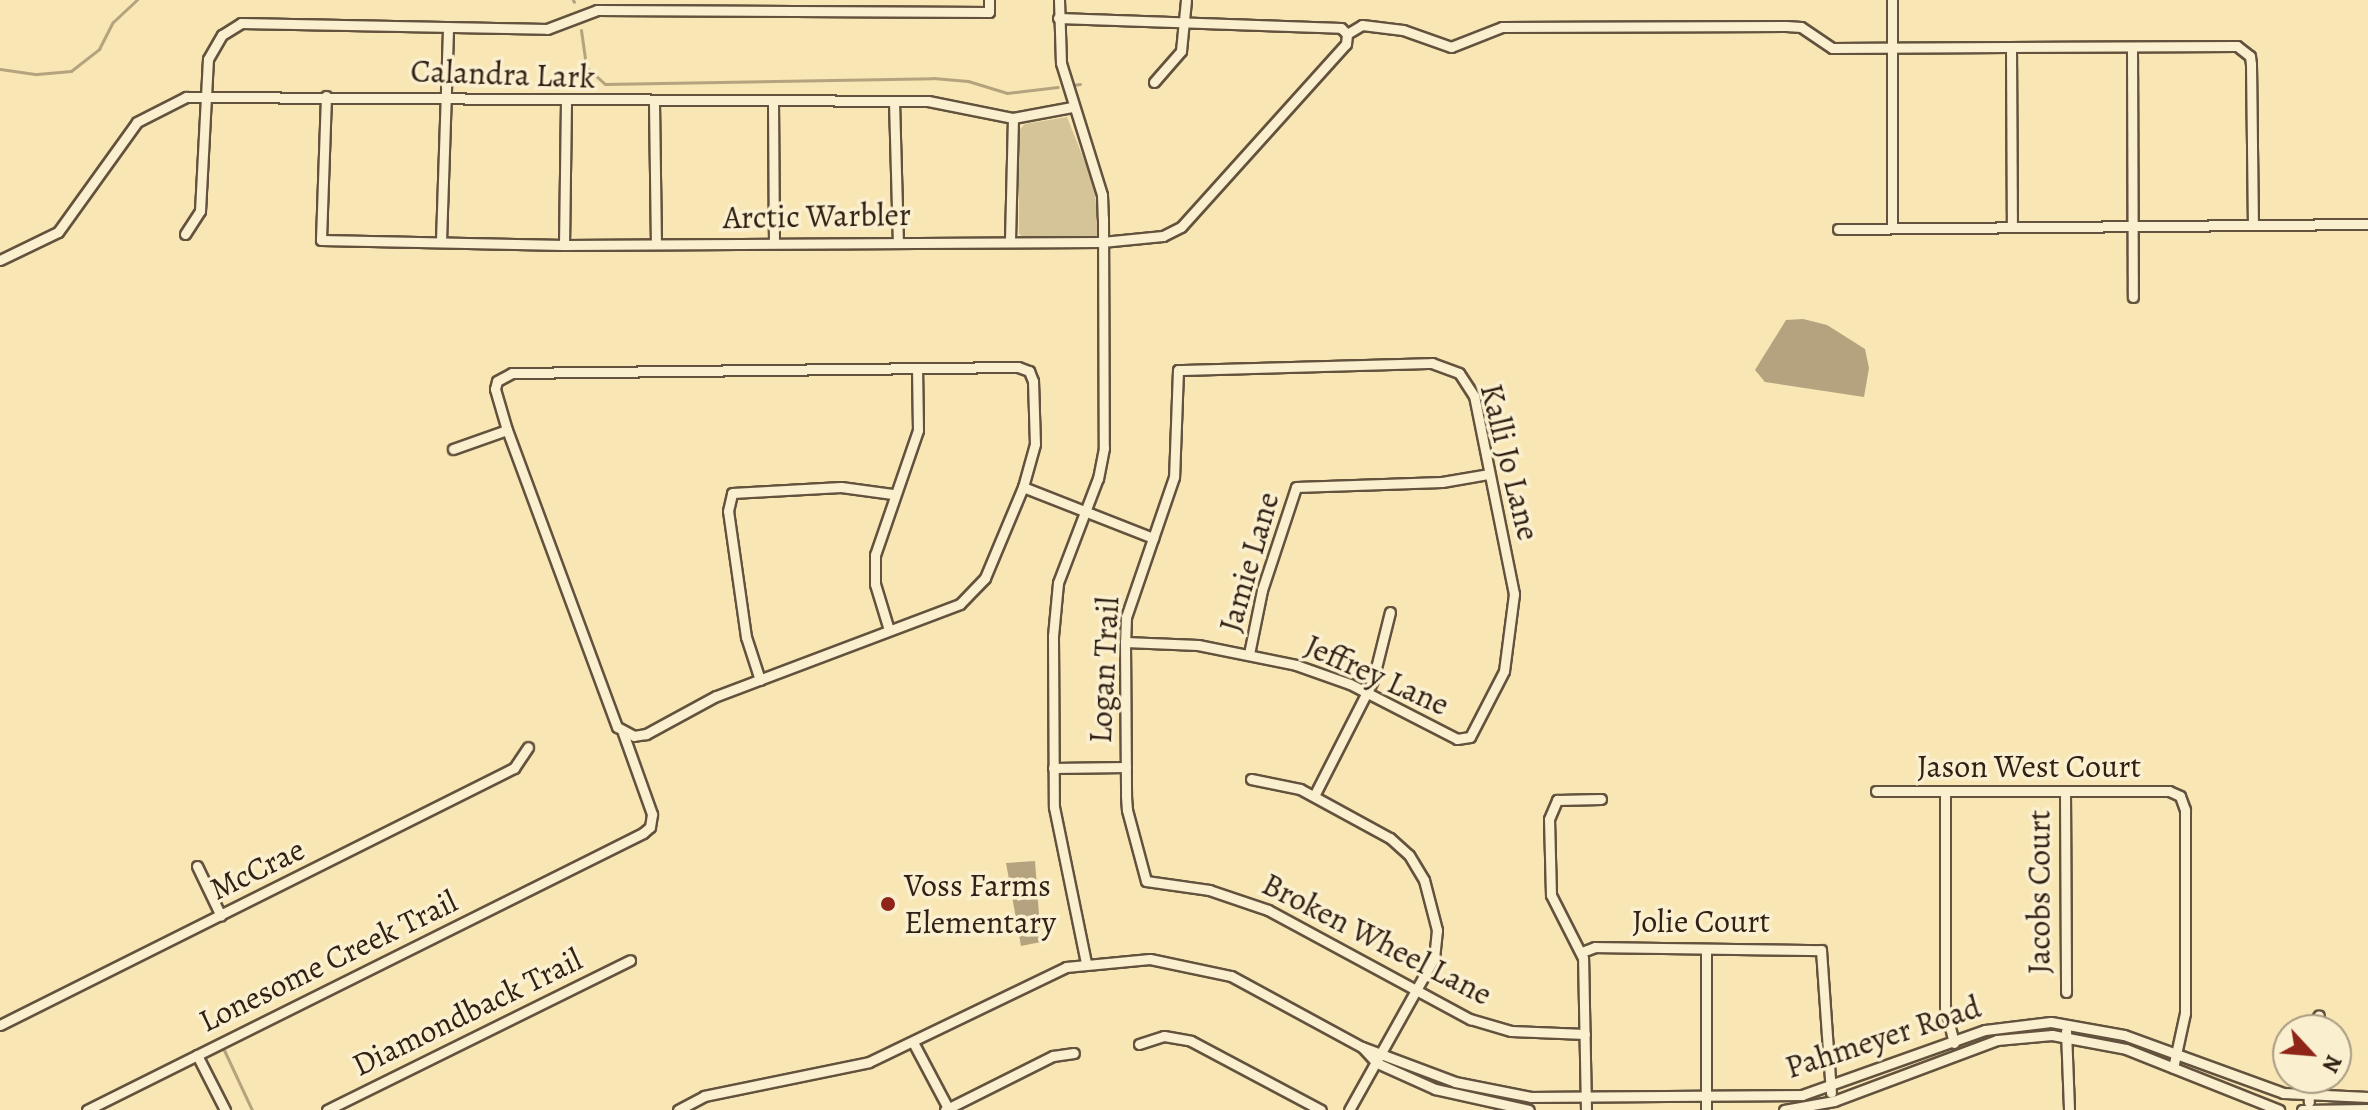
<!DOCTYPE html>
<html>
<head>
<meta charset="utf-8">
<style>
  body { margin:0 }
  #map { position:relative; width:2368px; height:1110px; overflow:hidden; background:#f8e6b4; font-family:Alegreya,serif }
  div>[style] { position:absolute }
  .green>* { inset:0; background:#d6c499 }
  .water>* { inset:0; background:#b4a37e }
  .stream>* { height:3px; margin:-1.5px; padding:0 1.5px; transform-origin:1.5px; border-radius:1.5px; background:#b4a37e }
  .roads { filter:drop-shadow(2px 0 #63523d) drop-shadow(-2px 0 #63523d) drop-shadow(0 2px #63523d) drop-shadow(0 -2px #63523d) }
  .minor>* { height:9px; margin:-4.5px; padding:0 4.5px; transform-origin:4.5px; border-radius:4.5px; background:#faefce }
  .dots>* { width:22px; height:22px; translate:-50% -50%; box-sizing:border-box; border:4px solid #faefce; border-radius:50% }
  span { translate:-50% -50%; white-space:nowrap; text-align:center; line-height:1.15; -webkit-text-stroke:7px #faefce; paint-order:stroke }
  .street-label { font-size:32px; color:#312015 }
  .poi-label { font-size:32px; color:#312015 }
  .left { translate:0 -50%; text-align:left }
  .north { position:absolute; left:2272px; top:1014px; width:80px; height:80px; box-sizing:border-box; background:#faefce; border:2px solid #aa9c84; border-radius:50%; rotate:116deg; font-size:22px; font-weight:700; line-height:32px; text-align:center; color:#312015 }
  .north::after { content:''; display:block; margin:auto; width:28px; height:36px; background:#8f2418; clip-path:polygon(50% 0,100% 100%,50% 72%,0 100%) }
</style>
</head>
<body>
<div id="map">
  <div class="green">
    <i style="clip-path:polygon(1067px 117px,1094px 185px,1099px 233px,1096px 238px,1026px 239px,1019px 234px,1019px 130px,1025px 124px)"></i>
  </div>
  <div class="water">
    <i style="clip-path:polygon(1803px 319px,1827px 325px,1865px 349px,1869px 368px,1864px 397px,1765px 382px,1755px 370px,1786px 320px)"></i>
    <i style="clip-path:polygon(1035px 861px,1041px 942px,1021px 946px,1006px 863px)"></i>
  </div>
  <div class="stream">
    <i style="left:573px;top:0;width:2px;rotate:63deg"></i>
    <i style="left:581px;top:30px;width:37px;rotate:82deg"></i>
    <i style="left:586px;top:67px;width:25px;rotate:42deg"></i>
    <i style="left:605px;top:84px;width:328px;rotate:-1deg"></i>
    <i style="left:933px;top:78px;width:35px;rotate:5deg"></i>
    <i style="left:968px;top:81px;width:41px;rotate:17.1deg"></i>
    <i style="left:1007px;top:93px;width:51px;rotate:-6.7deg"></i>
    <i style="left:0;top:69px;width:37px;rotate:8deg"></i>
    <i style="left:37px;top:74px;width:34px;rotate:-5deg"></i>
    <i style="left:71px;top:71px;width:36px;rotate:-38deg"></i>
    <i style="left:99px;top:49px;width:30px;rotate:-63deg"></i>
    <i style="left:113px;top:22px;width:33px;rotate:-43deg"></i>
    <i style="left:1073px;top:85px;width:7px;rotate:-8deg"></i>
    <i style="left:224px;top:1050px;width:66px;rotate:65deg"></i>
  </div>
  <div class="roads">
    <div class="minor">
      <i style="left:1059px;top:0;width:63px;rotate:88.2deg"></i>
      <i style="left:1061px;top:63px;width:138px;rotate:72.7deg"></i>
      <i style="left:1102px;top:195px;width:23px;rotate:88deg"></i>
      <i style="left:1103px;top:218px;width:230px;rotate:89.8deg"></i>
      <i style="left:1104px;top:448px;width:31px;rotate:101deg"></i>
      <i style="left:1098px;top:478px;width:112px;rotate:110.9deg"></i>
      <i style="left:1058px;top:583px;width:53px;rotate:95.4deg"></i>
      <i style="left:1053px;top:636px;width:171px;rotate:89.7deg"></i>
      <i style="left:1054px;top:807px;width:159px;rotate:78.4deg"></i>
      <i style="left:1892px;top:0;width:227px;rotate:90deg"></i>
      <i style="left:1058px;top:18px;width:283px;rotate:2deg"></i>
      <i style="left:1341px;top:28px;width:8px;rotate:45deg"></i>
      <i style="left:2011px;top:48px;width:178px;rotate:89.7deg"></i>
      <i style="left:2132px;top:48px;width:249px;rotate:89.8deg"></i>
      <i style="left:1154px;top:82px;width:41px;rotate:-48.9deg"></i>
      <i style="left:1181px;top:51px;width:51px;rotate:-84.4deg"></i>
      <i style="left:326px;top:96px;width:144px;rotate:92deg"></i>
      <i style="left:321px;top:240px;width:243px;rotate:1.2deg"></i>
      <i style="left:564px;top:245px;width:538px;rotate:-0.32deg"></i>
      <i style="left:1102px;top:242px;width:61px;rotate:-5.6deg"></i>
      <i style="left:1163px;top:236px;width:20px;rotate:-27deg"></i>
      <i style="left:1181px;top:227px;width:246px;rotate:-48deg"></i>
      <i style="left:1346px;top:44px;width:10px;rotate:-84deg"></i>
      <i style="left:1347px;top:34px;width:17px;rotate:-31deg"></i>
      <i style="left:1362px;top:25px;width:41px;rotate:7deg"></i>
      <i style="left:1403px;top:30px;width:51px;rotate:19.5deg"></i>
      <i style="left:1451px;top:47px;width:55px;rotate:-21.4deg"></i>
      <i style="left:1502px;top:27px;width:284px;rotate:-0.2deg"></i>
      <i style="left:1786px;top:26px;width:15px;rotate:4deg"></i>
      <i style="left:1801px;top:27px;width:37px;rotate:34deg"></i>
      <i style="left:1832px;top:48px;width:405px;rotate:-0.3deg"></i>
      <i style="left:2237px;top:46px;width:16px;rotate:38deg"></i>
      <i style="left:2250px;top:56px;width:8px;rotate:83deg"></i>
      <i style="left:2251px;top:64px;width:160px;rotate:89.3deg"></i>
      <i style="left:894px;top:101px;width:139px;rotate:88.4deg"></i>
      <i style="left:773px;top:102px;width:141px;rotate:89.6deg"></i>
      <i style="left:654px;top:103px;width:141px;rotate:89.2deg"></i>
      <i style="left:1838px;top:229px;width:530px;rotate:-0.54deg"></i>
      <i style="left:185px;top:234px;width:27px;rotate:-57deg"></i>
      <i style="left:200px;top:211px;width:152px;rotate:-87deg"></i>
      <i style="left:208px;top:59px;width:28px;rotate:-60deg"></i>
      <i style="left:222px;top:35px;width:22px;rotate:-32deg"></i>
      <i style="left:241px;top:23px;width:306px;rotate:1.1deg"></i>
      <i style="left:547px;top:29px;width:53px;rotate:-20.8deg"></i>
      <i style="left:597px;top:10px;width:392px;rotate:0.3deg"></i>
      <i style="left:989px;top:12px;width:12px;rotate:-90deg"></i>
      <i style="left:1010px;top:240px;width:122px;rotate:-88.6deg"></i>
      <i style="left:441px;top:241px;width:214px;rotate:-88.1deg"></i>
      <i style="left:564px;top:245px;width:143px;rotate:-89.2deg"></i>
      <i style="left:0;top:260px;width:64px;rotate:-25.8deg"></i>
      <i style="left:58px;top:232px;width:135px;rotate:-54.3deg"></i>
      <i style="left:137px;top:122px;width:55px;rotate:-27deg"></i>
      <i style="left:186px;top:97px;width:742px;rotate:0.31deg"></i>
      <i style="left:928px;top:101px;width:87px;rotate:11.3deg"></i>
      <i style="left:1013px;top:118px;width:60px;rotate:-10.6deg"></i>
      <i style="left:1018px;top:367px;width:12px;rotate:20deg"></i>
      <i style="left:1029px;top:371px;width:11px;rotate:68deg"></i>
      <i style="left:1033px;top:381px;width:63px;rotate:88.2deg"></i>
      <i style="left:1035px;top:444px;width:45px;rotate:105.6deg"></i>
      <i style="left:1023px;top:487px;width:99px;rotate:112.7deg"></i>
      <i style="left:985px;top:578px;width:36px;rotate:134deg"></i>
      <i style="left:960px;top:604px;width:261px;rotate:159.3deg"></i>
      <i style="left:716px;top:696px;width:80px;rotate:151.5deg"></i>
      <i style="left:646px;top:734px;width:12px;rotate:171deg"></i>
      <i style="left:634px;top:736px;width:19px;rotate:-152deg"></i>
      <i style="left:617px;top:727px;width:317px;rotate:-110.3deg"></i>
      <i style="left:507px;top:430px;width:43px;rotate:-106.3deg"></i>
      <i style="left:495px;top:389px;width:8px;rotate:-76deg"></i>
      <i style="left:497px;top:381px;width:17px;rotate:-28deg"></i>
      <i style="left:512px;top:373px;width:506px;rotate:-0.68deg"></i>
      <i style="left:453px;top:449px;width:57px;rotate:-19.4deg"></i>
      <i style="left:1023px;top:487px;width:140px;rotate:21.4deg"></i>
      <i style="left:889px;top:630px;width:48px;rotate:-106.9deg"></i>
      <i style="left:875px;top:584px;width:29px;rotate:-90deg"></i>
      <i style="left:875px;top:555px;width:132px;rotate:-71deg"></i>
      <i style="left:918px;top:430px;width:61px;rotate:-90.9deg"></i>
      <i style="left:1125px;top:642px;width:73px;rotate:2.4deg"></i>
      <i style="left:1198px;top:645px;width:100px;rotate:11.5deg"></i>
      <i style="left:1296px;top:665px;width:57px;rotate:19.4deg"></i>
      <i style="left:1350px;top:684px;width:120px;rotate:27.2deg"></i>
      <i style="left:1457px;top:739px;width:13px;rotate:-9deg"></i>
      <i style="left:1470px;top:737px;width:74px;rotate:-62.7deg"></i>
      <i style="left:1504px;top:671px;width:78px;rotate:-82.6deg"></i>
      <i style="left:1514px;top:594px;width:202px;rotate:-101.4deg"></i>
      <i style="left:1474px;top:396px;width:27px;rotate:-123deg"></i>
      <i style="left:1459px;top:373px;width:29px;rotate:-160deg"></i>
      <i style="left:1432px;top:363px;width:254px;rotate:178.4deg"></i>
      <i style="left:1178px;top:370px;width:107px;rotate:92.1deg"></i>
      <i style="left:1174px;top:477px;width:148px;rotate:108.9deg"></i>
      <i style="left:1126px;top:617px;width:25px;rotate:92deg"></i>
      <i style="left:1125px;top:642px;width:154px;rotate:89.6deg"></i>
      <i style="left:1126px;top:796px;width:14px;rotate:86deg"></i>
      <i style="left:1127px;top:810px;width:73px;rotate:75deg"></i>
      <i style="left:1146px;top:881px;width:64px;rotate:8.1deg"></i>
      <i style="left:1209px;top:890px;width:62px;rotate:18.7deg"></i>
      <i style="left:1268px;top:910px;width:230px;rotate:28.4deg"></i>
      <i style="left:1470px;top:1019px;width:43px;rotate:16.3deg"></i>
      <i style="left:1511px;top:1031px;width:74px;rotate:2.3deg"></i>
      <i style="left:1249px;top:654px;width:65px;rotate:-78.5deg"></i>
      <i style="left:1262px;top:590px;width:108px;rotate:-71.7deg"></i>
      <i style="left:1296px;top:487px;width:146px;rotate:-2deg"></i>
      <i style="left:1442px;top:482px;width:48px;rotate:-9.7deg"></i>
      <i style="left:760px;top:680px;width:45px;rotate:-108deg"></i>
      <i style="left:746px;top:637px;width:127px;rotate:-98.1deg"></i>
      <i style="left:728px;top:511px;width:18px;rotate:-77deg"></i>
      <i style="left:732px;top:493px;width:109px;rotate:-3.2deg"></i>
      <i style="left:841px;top:487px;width:52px;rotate:7.7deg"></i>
      <i style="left:1053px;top:768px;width:73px;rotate:-0.8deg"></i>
      <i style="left:1251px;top:779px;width:50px;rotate:11.5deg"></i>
      <i style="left:1300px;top:789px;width:102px;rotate:28.6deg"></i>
      <i style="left:1390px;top:838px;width:25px;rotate:42deg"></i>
      <i style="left:1409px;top:855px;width:29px;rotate:59deg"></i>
      <i style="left:1424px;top:880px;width:52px;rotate:75.4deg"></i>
      <i style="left:1437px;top:930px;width:28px;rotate:96deg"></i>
      <i style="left:1434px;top:958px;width:174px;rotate:119.2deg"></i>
      <i style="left:1876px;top:791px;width:293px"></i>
      <i style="left:2169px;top:791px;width:12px;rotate:24deg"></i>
      <i style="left:2180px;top:796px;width:15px;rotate:70deg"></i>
      <i style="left:2185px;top:810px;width:203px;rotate:90deg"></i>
      <i style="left:2185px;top:1013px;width:56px;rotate:102.3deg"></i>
      <i style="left:1945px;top:792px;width:215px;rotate:90deg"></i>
      <i style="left:1945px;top:1007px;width:37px;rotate:76deg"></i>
      <i style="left:2065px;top:792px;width:200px;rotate:89.7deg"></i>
      <i style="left:1314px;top:796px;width:130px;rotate:-63deg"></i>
      <i style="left:1373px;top:680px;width:70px;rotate:-76deg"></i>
      <i style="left:197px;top:866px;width:55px;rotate:64.4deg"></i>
      <i style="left:1582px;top:952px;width:14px;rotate:-21deg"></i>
      <i style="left:1595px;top:947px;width:226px;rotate:0.8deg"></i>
      <i style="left:1821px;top:950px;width:143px;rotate:86deg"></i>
      <i style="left:0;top:1025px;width:575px;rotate:-26.57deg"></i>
      <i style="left:514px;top:768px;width:25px;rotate:-56deg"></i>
      <i style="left:2310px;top:1030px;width:17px;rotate:-59deg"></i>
      <i style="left:2066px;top:1031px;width:79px;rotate:87.8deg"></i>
      <i style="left:913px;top:1042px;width:75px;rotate:62.1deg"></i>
      <i style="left:1139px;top:1044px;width:26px;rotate:-18deg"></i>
      <i style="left:1164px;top:1036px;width:27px;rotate:10deg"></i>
      <i style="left:1191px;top:1041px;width:147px;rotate:28deg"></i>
      <i style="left:1362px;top:1047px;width:22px;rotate:47deg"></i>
      <i style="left:1377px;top:1063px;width:64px;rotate:24.1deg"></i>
      <i style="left:1435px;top:1089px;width:96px;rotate:12.6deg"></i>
      <i style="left:197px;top:1055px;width:62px;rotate:63deg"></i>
      <i style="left:2308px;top:1078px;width:24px;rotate:88deg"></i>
      <i style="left:87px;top:1110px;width:621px;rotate:-26.48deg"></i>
      <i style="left:643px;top:833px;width:9px;rotate:-41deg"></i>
      <i style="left:650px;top:827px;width:13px;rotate:-81deg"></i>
      <i style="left:652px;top:814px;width:86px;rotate:-109.7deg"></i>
      <i style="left:327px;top:1110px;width:338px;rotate:-26.3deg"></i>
      <i style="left:678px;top:1110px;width:30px;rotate:-28deg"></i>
      <i style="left:704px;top:1096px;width:168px;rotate:-11.6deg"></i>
      <i style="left:869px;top:1062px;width:219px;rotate:-25.7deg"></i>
      <i style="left:1066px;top:967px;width:84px;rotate:-5.4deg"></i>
      <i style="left:1150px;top:959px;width:83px;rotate:11.9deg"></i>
      <i style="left:1231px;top:976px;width:149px;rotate:28.5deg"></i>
      <i style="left:1362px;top:1047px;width:99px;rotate:20.6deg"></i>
      <i style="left:1455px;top:1082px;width:77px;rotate:11.2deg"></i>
      <i style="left:1531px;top:1097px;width:271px;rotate:-0.4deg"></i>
      <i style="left:1802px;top:1095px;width:194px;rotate:-19.6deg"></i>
      <i style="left:1985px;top:1030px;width:66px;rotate:-6.9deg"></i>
      <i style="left:2051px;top:1022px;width:74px;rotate:10.1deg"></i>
      <i style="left:2124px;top:1035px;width:169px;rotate:20deg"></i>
      <i style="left:2283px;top:1093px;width:85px;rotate:2.7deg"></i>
      <i style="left:945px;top:1110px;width:121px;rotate:-26.6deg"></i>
      <i style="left:1053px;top:1056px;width:21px;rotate:-8deg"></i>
      <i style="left:1586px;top:1110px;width:152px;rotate:-91.1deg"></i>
      <i style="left:1583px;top:958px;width:71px;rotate:-116.9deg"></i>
      <i style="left:1551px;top:895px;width:76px;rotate:-91.5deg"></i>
      <i style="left:1549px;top:819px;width:21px;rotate:-67deg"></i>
      <i style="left:1557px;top:800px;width:44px;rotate:-1.3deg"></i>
      <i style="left:1706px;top:1110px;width:161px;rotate:-90deg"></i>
      <i style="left:1784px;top:1110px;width:51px;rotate:-10.2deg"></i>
      <i style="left:1834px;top:1101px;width:174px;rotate:-20.5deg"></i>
      <i style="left:1997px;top:1040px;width:55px;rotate:-5.2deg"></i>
      <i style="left:2052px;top:1035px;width:75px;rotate:10.7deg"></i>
      <i style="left:2126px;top:1049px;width:165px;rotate:21.7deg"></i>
      <i style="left:2302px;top:1110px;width:66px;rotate:-0.9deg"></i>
    </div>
  </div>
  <div class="dots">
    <i style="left:888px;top:904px;background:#8f2418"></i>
  </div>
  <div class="street-label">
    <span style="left:503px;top:74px;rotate:2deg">Calandra Lark</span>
    <span style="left:817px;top:216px;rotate:-1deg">Arctic Warbler</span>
    <span style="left:1510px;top:462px;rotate:76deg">Kalli Jo Lane</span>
    <span style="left:1249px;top:562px;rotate:-74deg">Jamie Lane</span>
    <span style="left:1104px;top:670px;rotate:-87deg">Logan Trail</span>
    <span style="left:1377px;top:675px;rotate:24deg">Jeffrey Lane</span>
    <span style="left:2029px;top:766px">Jason West Court</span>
    <span style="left:257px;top:869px;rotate:-26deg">McCrae</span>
    <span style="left:2039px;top:892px;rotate:-90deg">Jacobs Court</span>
    <span style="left:1701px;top:921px">Jolie Court</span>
    <span style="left:1377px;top:939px;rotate:27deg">Broken Wheel Lane</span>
    <span style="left:328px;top:961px;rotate:-26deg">Lonesome Creek Trail</span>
    <span style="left:467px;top:1012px;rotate:-26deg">Diamondback Trail</span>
    <span style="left:1883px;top:1037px;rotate:-18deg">Pahmeyer Road</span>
  </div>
  <div class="poi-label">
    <span class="left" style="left:904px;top:904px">Voss Farms<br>Elementary</span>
  </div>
  <div class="north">N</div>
</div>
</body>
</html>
